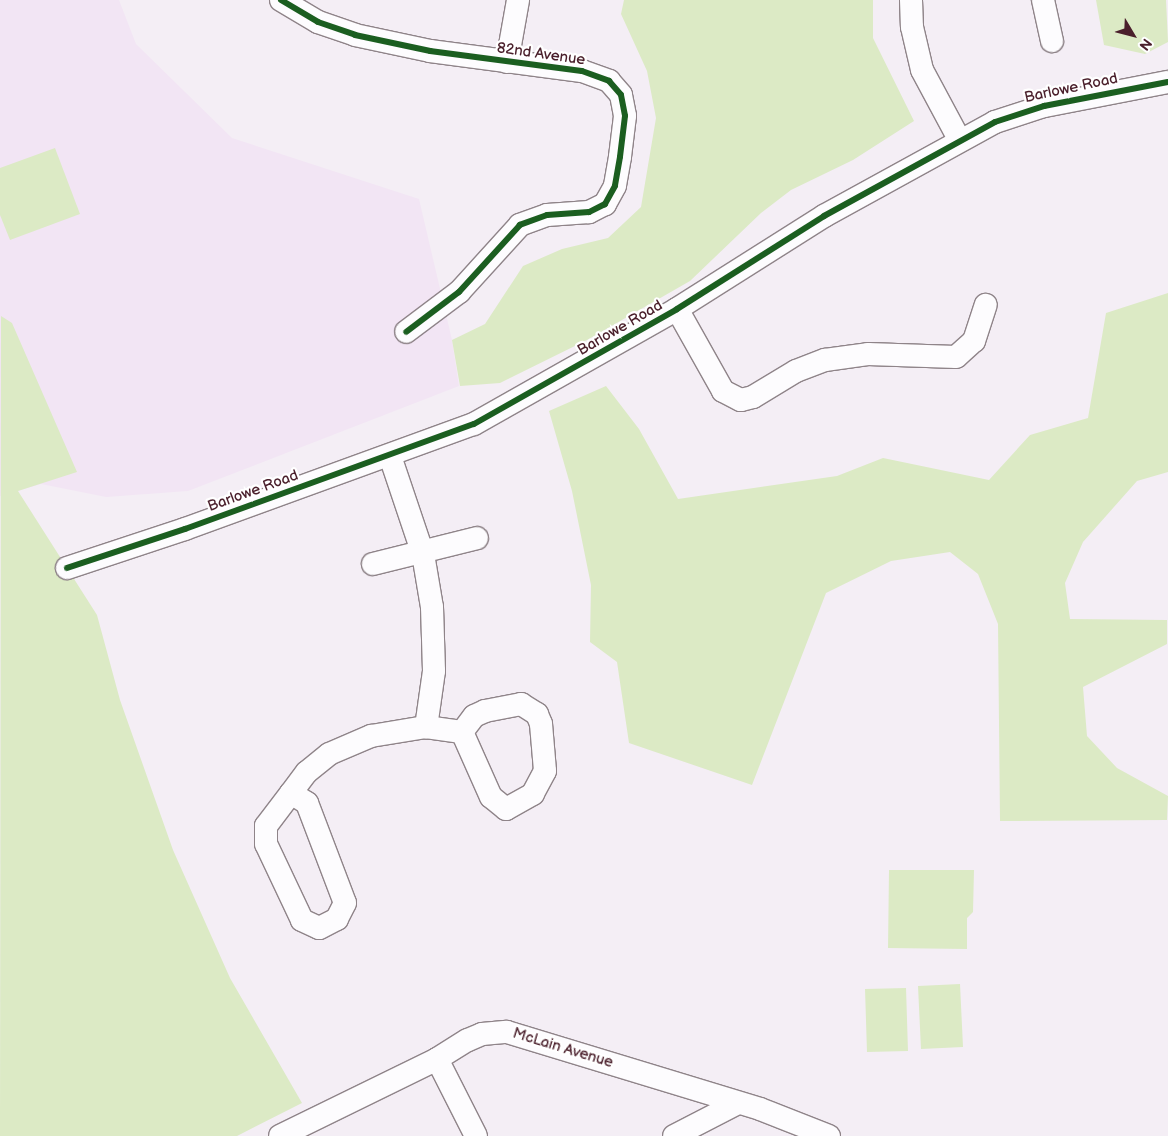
<!DOCTYPE html>
<html>
<head>
<meta charset="utf-8">
<style>
  body { margin:0 }
  #map { position:relative; width:1168px; height:1136px; overflow:hidden; background:#f4eef5; font-family:"Balsamiq Sans",sans-serif }
  div>[style] { position:absolute }
  .built>* { inset:0; background:#f2e5f4 }
  .green>* { inset:0; background:#dceac5 }
  .roads { filter:drop-shadow(1px 0 #8f8489) drop-shadow(-1px 0 #8f8489) drop-shadow(0 1px #8f8489) drop-shadow(0 -1px #8f8489) }
  .minor>* { height:22px; margin:-11px; padding:0 11px; transform-origin:11px; border-radius:11px; background:#fdfcfe }
  .cycleway>* { height:6px; margin:-3px; padding:0 3px; transform-origin:3px; border-radius:3px; background:#1b5e20 }
  span { translate:-50% -50%; white-space:nowrap; text-align:center; line-height:1.15; -webkit-text-stroke:4.5px #fff; paint-order:stroke }
  .street-label { font-size:15px; color:#4a1f2b }
  .north { position:absolute; left:1108px; top:10px; width:50px; height:50px; -webkit-text-stroke:4px #fff; paint-order:stroke; rotate:127deg; font-size:14px; font-weight:700; line-height:20px; text-align:center; color:#4a1f2b }
  .north::after { content:''; display:block; margin:auto; width:18px; height:22px; background:#4a1f2b; clip-path:polygon(50% 0,100% 100%,50% 72%,0 100%) }
</style>
</head>
<body>
<div id="map">
  <div class="built">
    <i style="clip-path:polygon(0 0,119px 0,136px 44px,232px 138px,419px 199px,452px 340px,459px 386px,188px 491px,106px 497px,41px 484px,0 496px)"></i>
  </div>
  <div class="green">
    <i style="clip-path:polygon(624px 0,873px 0,873px 38px,914px 121px,853px 160px,791px 190px,761px 213px,690px 281px,587px 340px,500px 383px,460px 386px,452px 340px,485px 324px,523px 266px,562px 249px,608px 238px,641px 207px,656px 118px,647px 71px,621px 14px)"></i>
    <i style="clip-path:polygon(1096px 0,1166px 0,1168px 42px,1145px 54px,1104px 45px)"></i>
    <i style="clip-path:polygon(55px 148px,80px 214px,10px 240px,0 215px,0 168px)"></i>
    <i style="clip-path:polygon(1168px 293px,1168px 472px,1137px 481px,1083px 542px,1065px 583px,1070px 619px,1167px 620px,1167px 644px,1083px 687px,1087px 736px,1117px 768px,1168px 796px,1167px 820px,1000px 821px,998px 624px,978px 574px,950px 552px,891px 561px,826px 593px,752px 785px,629px 743px,617px 662px,590px 642px,591px 585px,572px 491px,549px 411px,606px 386px,639px 429px,678px 499px,837px 476px,883px 458px,989px 480px,1030px 435px,1088px 418px,1106px 313px)"></i>
    <i style="clip-path:polygon(1px 316px,12px 323px,77px 472px,18px 491px,97px 615px,120px 700px,173px 850px,230px 978px,302px 1103px,237px 1136px,0 1136px)"></i>
    <i style="clip-path:polygon(889px 870px,974px 870px,973px 912px,967px 918px,967px 949px,888px 948px)"></i>
    <i style="clip-path:polygon(960px 984px,963px 1047px,921px 1049px,918px 986px)"></i>
    <i style="clip-path:polygon(906px 988px,908px 1051px,867px 1052px,865px 989px)"></i>
  </div>
  <div class="roads">
    <div class="minor">
      <i style="left:281px;top:0;width:43px;rotate:30.7deg"></i>
      <i style="left:318px;top:22px;width:39px;rotate:19deg"></i>
      <i style="left:355px;top:35px;width:77px;rotate:12deg"></i>
      <i style="left:430px;top:51px;width:153px;rotate:7.5deg"></i>
      <i style="left:582px;top:71px;width:29px;rotate:20deg"></i>
      <i style="left:609px;top:81px;width:18px;rotate:49deg"></i>
      <i style="left:621px;top:95px;width:21px;rotate:79deg"></i>
      <i style="left:625px;top:116px;width:41px;rotate:97deg"></i>
      <i style="left:620px;top:157px;width:29px;rotate:100deg"></i>
      <i style="left:615px;top:186px;width:21px;rotate:119deg"></i>
      <i style="left:605px;top:204px;width:18px;rotate:153deg"></i>
      <i style="left:589px;top:212px;width:42px;rotate:175.9deg"></i>
      <i style="left:547px;top:215px;width:29px;rotate:160deg"></i>
      <i style="left:520px;top:225px;width:91px;rotate:132.3deg"></i>
      <i style="left:459px;top:292px;width:66px;rotate:143deg"></i>
      <i style="left:911px;top:0;width:27px;rotate:88deg"></i>
      <i style="left:912px;top:27px;width:44px;rotate:76.9deg"></i>
      <i style="left:922px;top:70px;width:78px;rotate:61.8deg"></i>
      <i style="left:1043px;top:0;width:42px;rotate:77.6deg"></i>
      <i style="left:507px;top:62px;width:63px;rotate:-79.9deg"></i>
      <i style="left:677px;top:309px;width:94px;rotate:60.7deg"></i>
      <i style="left:723px;top:391px;width:20px;rotate:27deg"></i>
      <i style="left:741px;top:400px;width:12px;rotate:-14deg"></i>
      <i style="left:753px;top:397px;width:50px;rotate:-31.2deg"></i>
      <i style="left:796px;top:371px;width:31px;rotate:-21deg"></i>
      <i style="left:825px;top:360px;width:43px;rotate:-7.9deg"></i>
      <i style="left:868px;top:354px;width:88px;rotate:2deg"></i>
      <i style="left:956px;top:357px;width:24px;rotate:-42deg"></i>
      <i style="left:974px;top:341px;width:38px;rotate:-72deg"></i>
      <i style="left:390px;top:456px;width:103px;rotate:71.4deg"></i>
      <i style="left:423px;top:554px;width:54px;rotate:80.4deg"></i>
      <i style="left:432px;top:607px;width:64px;rotate:88.2deg"></i>
      <i style="left:434px;top:671px;width:57px;rotate:98.1deg"></i>
      <i style="left:373px;top:564px;width:107px;rotate:-14deg"></i>
      <i style="left:67px;top:568px;width:124px;rotate:-18.3deg"></i>
      <i style="left:185px;top:529px;width:307px;rotate:-20deg"></i>
      <i style="left:474px;top:424px;width:233px;rotate:-29.5deg"></i>
      <i style="left:677px;top:309px;width:174px;rotate:-32.3deg"></i>
      <i style="left:824px;top:216px;width:195px;rotate:-28.8deg"></i>
      <i style="left:995px;top:122px;width:52px;rotate:-18.1deg"></i>
      <i style="left:1044px;top:106px;width:126px;rotate:-11deg"></i>
      <i style="left:521px;top:704px;width:19px;rotate:32deg"></i>
      <i style="left:537px;top:714px;width:11px;rotate:68deg"></i>
      <i style="left:541px;top:724px;width:47px;rotate:85.1deg"></i>
      <i style="left:545px;top:771px;width:26px;rotate:118deg"></i>
      <i style="left:533px;top:794px;width:31px;rotate:151deg"></i>
      <i style="left:506px;top:809px;width:19px;rotate:-141deg"></i>
      <i style="left:491px;top:797px;width:71px;rotate:-114deg"></i>
      <i style="left:462px;top:732px;width:20px;rotate:-53deg"></i>
      <i style="left:474px;top:716px;width:12px;rotate:-24deg"></i>
      <i style="left:485px;top:711px;width:37px;rotate:-11deg"></i>
      <i style="left:291px;top:793px;width:19px;rotate:32deg"></i>
      <i style="left:307px;top:803px;width:107px;rotate:69.2deg"></i>
      <i style="left:345px;top:903px;width:18px;rotate:117deg"></i>
      <i style="left:337px;top:919px;width:20px;rotate:153deg"></i>
      <i style="left:319px;top:928px;width:19px;rotate:-155deg"></i>
      <i style="left:302px;top:920px;width:84px;rotate:-115.3deg"></i>
      <i style="left:266px;top:844px;width:18px;rotate:-90deg"></i>
      <i style="left:266px;top:826px;width:41px;rotate:-52.9deg"></i>
      <i style="left:291px;top:793px;width:26px;rotate:-53deg"></i>
      <i style="left:307px;top:772px;width:28px;rotate:-39deg"></i>
      <i style="left:329px;top:754px;width:46px;rotate:-23.2deg"></i>
      <i style="left:371px;top:736px;width:56px;rotate:-9.3deg"></i>
      <i style="left:426px;top:727px;width:36px;rotate:8deg"></i>
      <i style="left:437px;top:1059px;width:86px;rotate:63.1deg"></i>
      <i style="left:280px;top:1136px;width:175px;rotate:-26.1deg"></i>
      <i style="left:437px;top:1059px;width:36px;rotate:-32deg"></i>
      <i style="left:468px;top:1040px;width:15px;rotate:-23deg"></i>
      <i style="left:482px;top:1034px;width:25px;rotate:-5deg"></i>
      <i style="left:507px;top:1032px;width:264px;rotate:16.9deg"></i>
      <i style="left:760px;top:1109px;width:74px;rotate:21.4deg"></i>
      <i style="left:674px;top:1136px;width:72px;rotate:-27.3deg"></i>
    </div>
  </div>
  <div class="cycleway">
    <i style="left:281px;top:0;width:43px;rotate:30.7deg"></i>
    <i style="left:318px;top:22px;width:39px;rotate:19deg"></i>
    <i style="left:355px;top:35px;width:77px;rotate:12deg"></i>
    <i style="left:430px;top:51px;width:153px;rotate:7.5deg"></i>
    <i style="left:582px;top:71px;width:29px;rotate:20deg"></i>
    <i style="left:609px;top:81px;width:18px;rotate:49deg"></i>
    <i style="left:621px;top:95px;width:21px;rotate:79deg"></i>
    <i style="left:625px;top:116px;width:41px;rotate:97deg"></i>
    <i style="left:620px;top:157px;width:29px;rotate:100deg"></i>
    <i style="left:615px;top:186px;width:21px;rotate:119deg"></i>
    <i style="left:605px;top:204px;width:18px;rotate:153deg"></i>
    <i style="left:589px;top:212px;width:42px;rotate:175.9deg"></i>
    <i style="left:547px;top:215px;width:29px;rotate:160deg"></i>
    <i style="left:520px;top:225px;width:91px;rotate:132.3deg"></i>
    <i style="left:459px;top:292px;width:66px;rotate:143deg"></i>
    <i style="left:67px;top:568px;width:124px;rotate:-18.3deg"></i>
    <i style="left:185px;top:529px;width:307px;rotate:-20deg"></i>
    <i style="left:474px;top:424px;width:233px;rotate:-29.5deg"></i>
    <i style="left:677px;top:309px;width:174px;rotate:-32.3deg"></i>
    <i style="left:824px;top:216px;width:195px;rotate:-28.8deg"></i>
    <i style="left:995px;top:122px;width:52px;rotate:-18.1deg"></i>
    <i style="left:1044px;top:106px;width:126px;rotate:-11deg"></i>
  </div>
  <div class="street-label">
    <span style="left:541px;top:54px;rotate:8deg">82nd Avenue</span>
    <span style="left:1071px;top:88px;rotate:-12deg">Barlowe Road</span>
    <span style="left:620px;top:328px;rotate:-30deg">Barlowe Road</span>
    <span style="left:253px;top:491px;rotate:-20deg">Barlowe Road</span>
    <span style="left:563px;top:1048px;rotate:17deg">McLain Avenue</span>
  </div>
  <div class="north">N</div>
</div>
</body>
</html>
